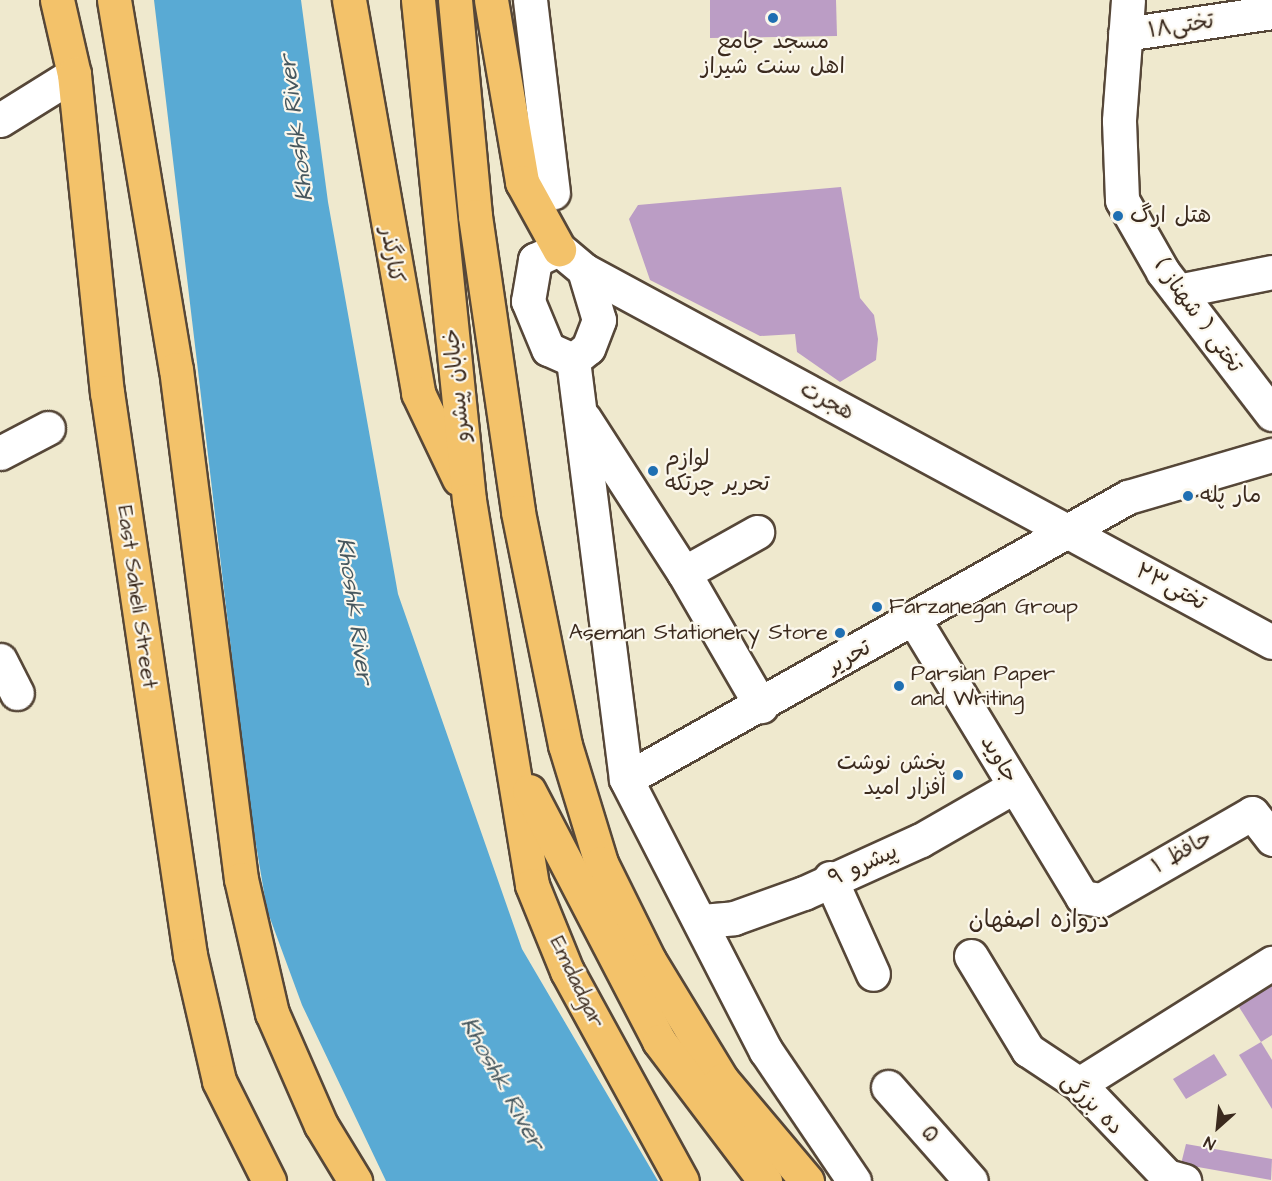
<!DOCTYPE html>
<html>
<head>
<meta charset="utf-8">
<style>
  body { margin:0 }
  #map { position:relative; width:1272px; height:1181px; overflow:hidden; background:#efe9ce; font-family:"Architects Daughter","Playpen Sans Arabic",sans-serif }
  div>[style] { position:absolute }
  .water>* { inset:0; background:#59aad4 }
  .building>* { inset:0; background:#bb9dc5 }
  .roads { filter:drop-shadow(2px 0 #564738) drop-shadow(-2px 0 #564738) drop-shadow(0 2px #564738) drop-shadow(0 -2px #564738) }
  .minor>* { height:33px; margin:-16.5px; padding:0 16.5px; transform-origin:16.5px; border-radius:16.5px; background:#fff }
  .major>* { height:33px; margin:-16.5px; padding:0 16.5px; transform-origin:16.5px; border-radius:16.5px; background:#f3c26a }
  .dots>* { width:16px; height:16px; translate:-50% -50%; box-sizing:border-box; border:3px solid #fbf7ec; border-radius:50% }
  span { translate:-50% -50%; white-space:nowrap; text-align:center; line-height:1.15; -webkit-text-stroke:4.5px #fbf7ec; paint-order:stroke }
  .street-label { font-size:22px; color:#3b2a1e }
  .poi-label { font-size:22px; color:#3b2a1e }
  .left { translate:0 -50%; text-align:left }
  .right { translate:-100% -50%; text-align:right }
  .water-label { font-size:24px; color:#46575e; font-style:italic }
  .neighbourhood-label { font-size:24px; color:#3b2a1e }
  .north { position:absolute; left:1188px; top:1097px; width:60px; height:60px; -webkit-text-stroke:4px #fbf7ec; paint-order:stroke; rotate:207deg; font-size:16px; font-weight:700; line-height:24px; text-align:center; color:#3b2a1e }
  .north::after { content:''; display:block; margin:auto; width:21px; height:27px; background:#3b2a1e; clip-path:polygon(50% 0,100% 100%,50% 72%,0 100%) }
</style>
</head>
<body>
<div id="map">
  <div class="water">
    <i style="clip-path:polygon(154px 0,301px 0,328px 202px,398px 594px,522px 949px,658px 1181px,386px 1181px,302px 1005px,267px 910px,250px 809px)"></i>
  </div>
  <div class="building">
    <i style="clip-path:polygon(710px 0,836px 0,837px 36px,710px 38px)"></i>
    <i style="clip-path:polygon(841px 187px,860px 298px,874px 315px,878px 339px,876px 360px,840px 382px,797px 352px,795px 334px,760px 336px,650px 280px,629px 219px,638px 205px)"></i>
    <i style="clip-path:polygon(1272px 976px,1272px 1035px,1261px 1042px,1234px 999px)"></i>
    <i style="clip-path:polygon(1261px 1042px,1272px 1060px,1272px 1109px,1239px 1055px)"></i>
    <i style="clip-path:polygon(1214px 1054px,1227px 1075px,1186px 1099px,1173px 1079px)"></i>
    <i style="clip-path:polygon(1186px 1144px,1272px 1159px,1271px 1180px,1181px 1164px)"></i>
  </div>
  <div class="roads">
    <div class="minor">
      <i style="left:530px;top:0;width:194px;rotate:83.2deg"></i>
      <i style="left:1128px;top:0;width:121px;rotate:94.3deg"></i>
      <i style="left:1119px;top:121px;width:79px;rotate:87.8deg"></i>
      <i style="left:1122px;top:200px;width:83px;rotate:60.3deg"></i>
      <i style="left:1163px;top:272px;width:179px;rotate:52.5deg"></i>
      <i style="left:1125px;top:34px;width:149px;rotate:-8.5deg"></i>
      <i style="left:0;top:120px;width:87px;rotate:-31.9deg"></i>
      <i style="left:559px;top:249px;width:33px;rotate:40deg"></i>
      <i style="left:584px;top:270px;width:52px;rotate:73.3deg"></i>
      <i style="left:599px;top:320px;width:30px;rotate:111deg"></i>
      <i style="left:588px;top:348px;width:19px;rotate:141deg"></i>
      <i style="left:573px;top:360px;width:27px;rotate:-156deg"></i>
      <i style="left:548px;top:349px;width:52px;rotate:-112.6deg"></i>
      <i style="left:528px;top:301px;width:42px;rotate:-80.3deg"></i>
      <i style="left:535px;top:260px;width:26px;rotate:-25deg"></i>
      <i style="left:584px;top:270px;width:782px;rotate:28.4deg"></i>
      <i style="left:1178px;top:291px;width:96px;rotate:-11.4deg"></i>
      <i style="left:573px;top:360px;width:422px;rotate:82.8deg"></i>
      <i style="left:626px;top:779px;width:306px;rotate:62.8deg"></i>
      <i style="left:766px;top:1051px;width:157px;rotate:55.9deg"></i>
      <i style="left:584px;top:418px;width:184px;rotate:57.2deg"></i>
      <i style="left:684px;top:573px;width:154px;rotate:59.9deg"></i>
      <i style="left:0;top:453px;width:54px;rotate:-27.5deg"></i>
      <i style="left:684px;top:573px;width:84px;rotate:-29.3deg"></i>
      <i style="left:915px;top:621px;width:323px;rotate:58.8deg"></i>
      <i style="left:1082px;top:897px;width:19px;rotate:9deg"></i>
      <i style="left:1101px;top:900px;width:174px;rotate:-29.9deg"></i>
      <i style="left:1252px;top:813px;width:33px;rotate:52deg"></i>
      <i style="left:0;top:660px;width:37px;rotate:63deg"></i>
      <i style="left:626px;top:779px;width:576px;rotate:-29.33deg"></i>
      <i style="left:1128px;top:497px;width:150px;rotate:-16.3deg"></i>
      <i style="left:830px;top:878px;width:105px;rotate:65.9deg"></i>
      <i style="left:702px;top:921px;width:32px;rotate:-5deg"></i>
      <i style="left:734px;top:918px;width:74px;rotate:-19.7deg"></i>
      <i style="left:804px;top:893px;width:128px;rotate:-24.4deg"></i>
      <i style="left:921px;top:840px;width:108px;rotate:-29.9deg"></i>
      <i style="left:971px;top:956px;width:110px;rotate:58.8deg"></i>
      <i style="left:1028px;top:1050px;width:61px;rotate:33.7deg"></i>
      <i style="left:1079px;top:1084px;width:127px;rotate:46.3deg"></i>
      <i style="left:1167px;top:1176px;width:18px;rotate:16deg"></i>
      <i style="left:1079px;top:1084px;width:228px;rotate:-32.1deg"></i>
      <i style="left:888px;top:1087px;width:125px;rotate:48.6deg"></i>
    </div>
    <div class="major">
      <i style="left:57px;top:0;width:76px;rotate:77.1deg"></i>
      <i style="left:74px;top:74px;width:320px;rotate:84.1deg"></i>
      <i style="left:107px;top:392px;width:569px;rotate:81.61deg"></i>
      <i style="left:190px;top:955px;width:129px;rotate:77deg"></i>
      <i style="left:219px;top:1081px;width:112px;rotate:63.4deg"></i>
      <i style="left:114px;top:0;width:374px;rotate:80.5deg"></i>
      <i style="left:176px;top:369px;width:514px;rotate:82.74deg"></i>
      <i style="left:241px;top:879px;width:138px;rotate:77deg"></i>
      <i style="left:272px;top:1013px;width:122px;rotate:66.4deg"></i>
      <i style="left:321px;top:1125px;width:66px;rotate:58.7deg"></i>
      <i style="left:349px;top:0;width:399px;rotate:80deg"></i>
      <i style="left:418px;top:393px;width:95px;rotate:64.5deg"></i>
      <i style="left:418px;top:0;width:503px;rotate:84.18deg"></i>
      <i style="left:469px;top:500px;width:390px;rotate:80.7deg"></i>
      <i style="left:532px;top:885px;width:93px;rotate:67.9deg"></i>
      <i style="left:567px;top:971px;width:239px;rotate:61.3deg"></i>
      <i style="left:455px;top:0;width:217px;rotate:84.7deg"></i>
      <i style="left:475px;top:216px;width:299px;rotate:81.7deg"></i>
      <i style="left:518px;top:512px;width:238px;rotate:78.6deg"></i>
      <i style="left:565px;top:745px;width:123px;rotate:73deg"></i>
      <i style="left:601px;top:863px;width:108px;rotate:63.7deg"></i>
      <i style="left:649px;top:960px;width:140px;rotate:58.7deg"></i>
      <i style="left:722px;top:1080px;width:132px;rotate:49.9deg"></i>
      <i style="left:491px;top:0;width:185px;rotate:80.3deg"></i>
      <i style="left:522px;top:182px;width:77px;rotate:61.1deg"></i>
      <i style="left:529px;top:791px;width:282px;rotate:62.5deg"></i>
      <i style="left:659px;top:1041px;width:176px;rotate:52.9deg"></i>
    </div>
  </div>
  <div class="dots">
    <i style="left:773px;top:18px;background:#1f6fb2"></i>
    <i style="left:1118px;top:216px;background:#1f6fb2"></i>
    <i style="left:653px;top:471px;background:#1f6fb2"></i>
    <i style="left:1188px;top:496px;background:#1f6fb2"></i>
    <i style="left:877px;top:607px;background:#1f6fb2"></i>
    <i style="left:840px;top:633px;background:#1f6fb2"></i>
    <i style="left:899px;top:686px;background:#1f6fb2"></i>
    <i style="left:958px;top:775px;background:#1f6fb2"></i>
  </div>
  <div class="street-label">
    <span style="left:1181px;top:26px;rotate:-9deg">تختی۱۸</span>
    <span style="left:392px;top:255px;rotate:81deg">کنارگذر</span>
    <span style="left:1198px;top:316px;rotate:54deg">تختی ( شهناز )</span>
    <span style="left:457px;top:385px;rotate:-96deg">خیابان پیشرو</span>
    <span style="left:827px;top:401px;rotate:28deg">هجرت</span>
    <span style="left:1171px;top:587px;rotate:28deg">تختی۲۳</span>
    <span style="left:137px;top:597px;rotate:82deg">East Saheli Street</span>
    <span style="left:849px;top:657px;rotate:-29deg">تحریر</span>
    <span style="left:999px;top:759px;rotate:59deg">جاوید</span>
    <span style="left:1182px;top:852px;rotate:-30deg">حافظ ۱</span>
    <span style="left:863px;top:865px;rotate:-24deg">پیشرو ۹</span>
    <span style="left:577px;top:982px;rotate:64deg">Emdadgar</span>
    <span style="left:1092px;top:1104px;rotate:45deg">ده بزرگی</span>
    <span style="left:930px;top:1134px;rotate:48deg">۵</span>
  </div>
  <div class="poi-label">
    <span style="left:773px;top:54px">مسجد جامع<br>اهل سنت شیراز</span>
    <span class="left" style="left:1130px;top:216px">هتل ارگ</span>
    <span class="left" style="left:665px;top:471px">لوازم<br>تحریر چرتکه</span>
    <span class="left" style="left:1200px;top:496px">مار پله</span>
    <span class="left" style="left:889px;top:607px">Farzanegan Group</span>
    <span class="right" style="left:828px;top:633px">Aseman Stationery Store</span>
    <span class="left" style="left:911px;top:686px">Parsian Paper<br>and Writing</span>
    <span class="right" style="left:946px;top:775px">پخش نوشت<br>افزار امید</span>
  </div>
  <div class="water-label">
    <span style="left:297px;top:128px;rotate:-97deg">Khoshk River</span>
    <span style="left:354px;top:611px;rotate:82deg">Khoshk River</span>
    <span style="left:502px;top:1084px;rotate:61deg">Khoshk River</span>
  </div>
  <div class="neighbourhood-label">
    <span style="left:1039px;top:921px">دروازه اصفهان</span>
  </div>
  <div class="north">N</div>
</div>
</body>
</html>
